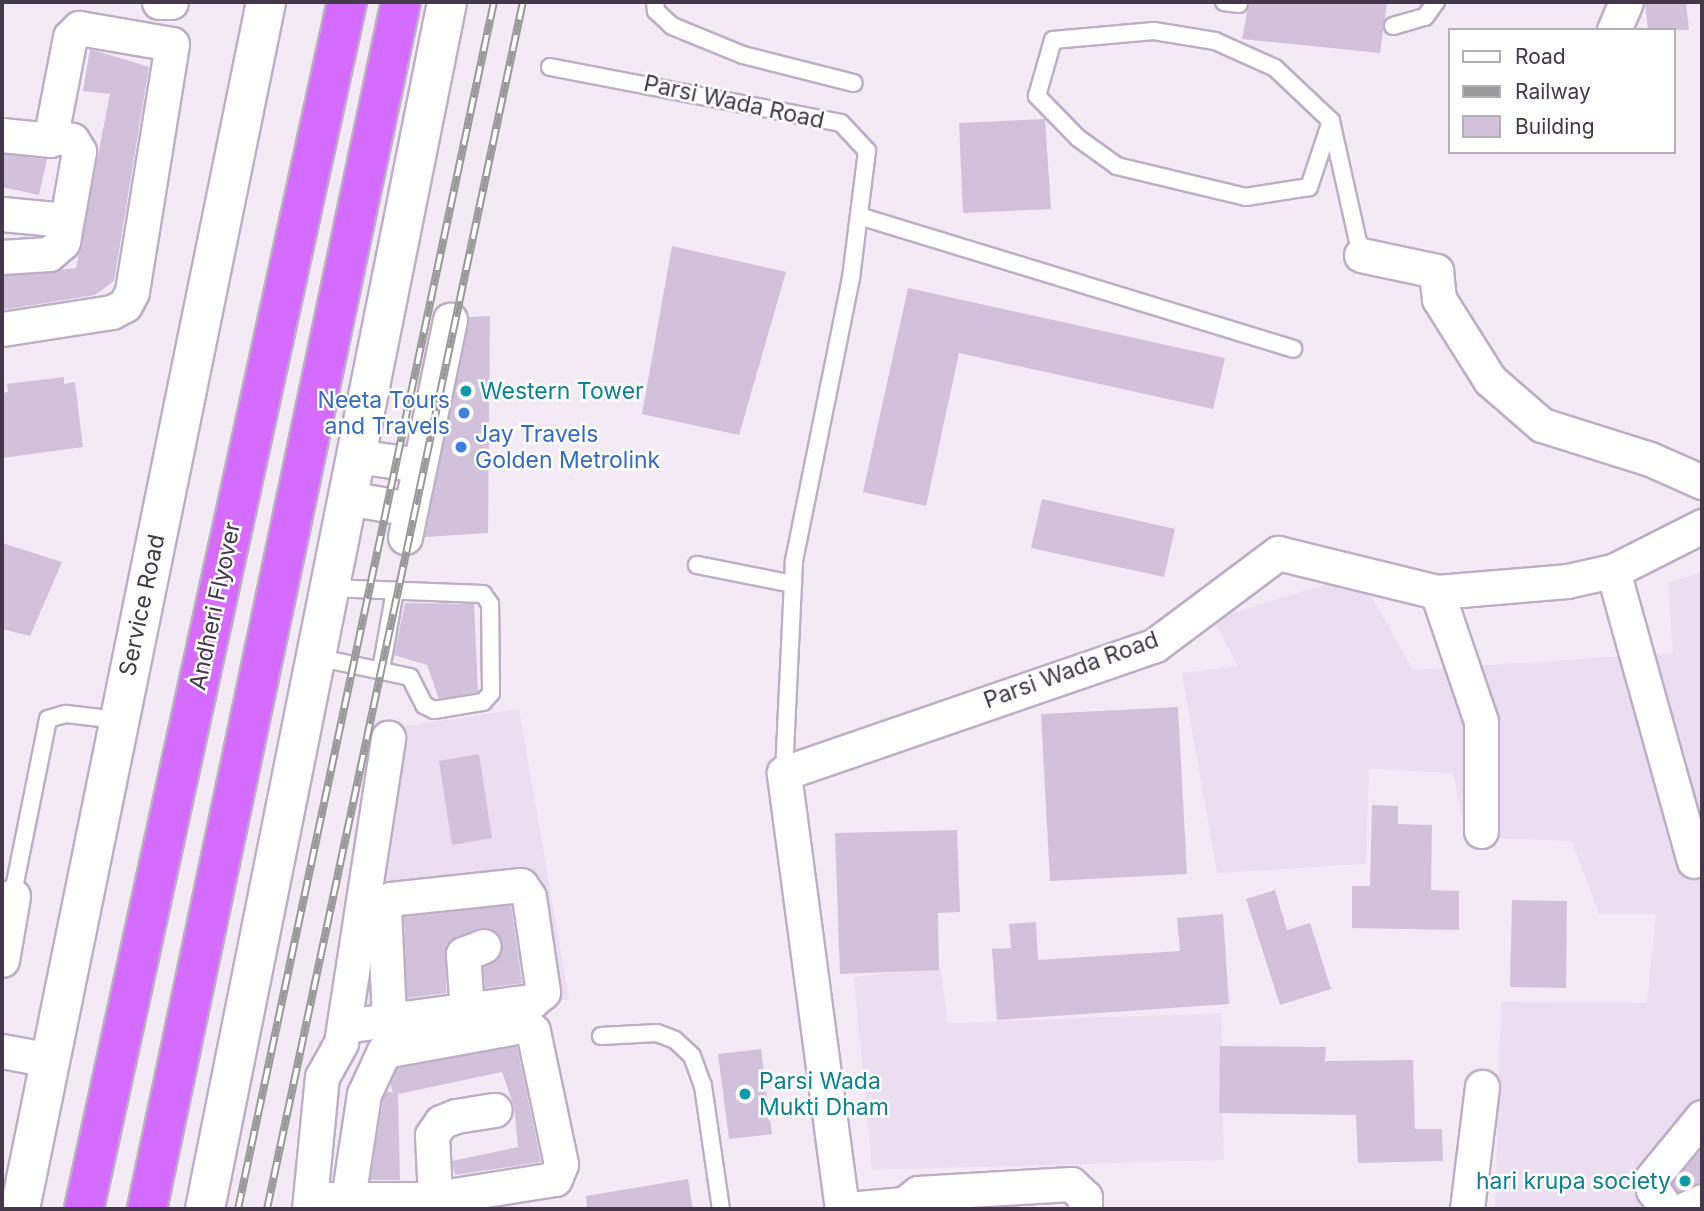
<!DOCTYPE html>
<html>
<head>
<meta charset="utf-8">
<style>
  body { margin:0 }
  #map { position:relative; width:1704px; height:1211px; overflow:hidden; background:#f3eaf6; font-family:Inter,sans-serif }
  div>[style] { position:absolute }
  .residential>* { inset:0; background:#ecdef1 }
  .building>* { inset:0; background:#d2c1db }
  .roads { filter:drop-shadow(2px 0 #beaec5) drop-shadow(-2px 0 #beaec5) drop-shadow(0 2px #beaec5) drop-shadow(0 -2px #beaec5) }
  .service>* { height:16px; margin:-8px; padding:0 8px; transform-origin:8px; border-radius:8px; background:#fff }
  .minor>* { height:33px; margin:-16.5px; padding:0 16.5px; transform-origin:16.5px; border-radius:16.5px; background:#fff }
  .tertiary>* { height:38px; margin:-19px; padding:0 19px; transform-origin:19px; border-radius:19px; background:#fff }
  .motorway>* { height:38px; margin:-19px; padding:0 19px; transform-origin:19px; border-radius:19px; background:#d56bff }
  .rail>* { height:8px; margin-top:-4px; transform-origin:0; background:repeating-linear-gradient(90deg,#fff 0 16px,#999 0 32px); box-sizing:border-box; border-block:2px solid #999 }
  .dots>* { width:19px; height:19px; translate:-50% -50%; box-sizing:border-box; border:4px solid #fff; border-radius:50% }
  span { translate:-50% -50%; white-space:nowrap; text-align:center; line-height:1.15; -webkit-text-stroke:5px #fff; paint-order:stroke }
  .street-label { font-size:23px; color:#44374a }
  .culture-label { font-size:23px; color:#0d838f }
  .left { translate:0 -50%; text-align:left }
  .right { translate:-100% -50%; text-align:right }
  .shop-label { font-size:23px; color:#366cbe }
  .frame { position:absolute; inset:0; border:4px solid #44374a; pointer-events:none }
  .legend { position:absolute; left:1448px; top:28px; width:228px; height:126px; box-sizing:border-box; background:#fff; border:2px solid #b4afb7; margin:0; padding:9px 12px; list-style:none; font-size:21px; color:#44374a }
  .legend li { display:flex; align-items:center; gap:14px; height:35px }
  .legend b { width:35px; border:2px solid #b4afb7 }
</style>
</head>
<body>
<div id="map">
  <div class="residential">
    <i style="clip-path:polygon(1702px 572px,1702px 1209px,1495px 1209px,1501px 1002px,1647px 1003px,1656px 914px,1599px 914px,1572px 841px,1466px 837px,1453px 773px,1369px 769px,1366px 864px,1217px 873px,1182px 673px,1238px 666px,1214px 619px,1359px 574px,1413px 670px,1673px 653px,1668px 583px)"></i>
    <i style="clip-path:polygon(519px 709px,569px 999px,358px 1045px,405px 726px)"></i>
    <i style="clip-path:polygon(940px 967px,948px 1023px,1221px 1013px,1224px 1160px,872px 1170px,854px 977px)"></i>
  </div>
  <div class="building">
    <i style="clip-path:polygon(1249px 2px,1387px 2px,1380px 53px,1242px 39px)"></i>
    <i style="clip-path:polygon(1645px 2px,1686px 2px,1689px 30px,1648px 30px)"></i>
    <i style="clip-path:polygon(90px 49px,149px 67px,114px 281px,95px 295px,2px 310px,2px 276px,76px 268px,110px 94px,83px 91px)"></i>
    <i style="clip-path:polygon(1045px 119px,1051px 209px,963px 213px,959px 123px)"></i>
    <i style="clip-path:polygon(2px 154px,47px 159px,39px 195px,2px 187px)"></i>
    <i style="clip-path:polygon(672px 246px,786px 272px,739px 435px,642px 414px)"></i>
    <i style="clip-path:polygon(908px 288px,1225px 358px,1213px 409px,959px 353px,926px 506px,863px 492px)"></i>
    <i style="clip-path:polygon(490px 316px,488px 533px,425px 537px,469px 317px)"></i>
    <i style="clip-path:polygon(64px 377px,64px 384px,75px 382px,83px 447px,2px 458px,2px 393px,8px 392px,7px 384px)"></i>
    <i style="clip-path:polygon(1042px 499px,1175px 529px,1164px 577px,1031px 548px)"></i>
    <i style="clip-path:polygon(2px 543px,62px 562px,30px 636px,2px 629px)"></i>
    <i style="clip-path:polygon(405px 603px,474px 604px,478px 692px,439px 699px,427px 665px,394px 655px)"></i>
    <i style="clip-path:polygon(1178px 707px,1187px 874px,1050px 881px,1041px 714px)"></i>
    <i style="clip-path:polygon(479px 754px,492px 838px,452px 845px,439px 761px)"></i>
    <i style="clip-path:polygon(1372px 805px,1398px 806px,1398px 824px,1432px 825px,1431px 890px,1459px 891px,1459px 930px,1352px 928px,1352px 886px,1370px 886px)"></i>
    <i style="clip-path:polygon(957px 830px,960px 912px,938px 913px,939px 970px,840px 974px,835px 833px)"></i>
    <i style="clip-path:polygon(1275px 890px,1287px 930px,1310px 923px,1331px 989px,1280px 1005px,1246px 899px)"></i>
    <i style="clip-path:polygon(1512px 900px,1567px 901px,1566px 988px,1510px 987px)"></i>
    <i style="clip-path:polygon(511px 905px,522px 983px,485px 988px,483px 967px,499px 958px,502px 940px,496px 931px,478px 928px,446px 944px,446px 993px,407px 998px,404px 917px)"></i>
    <i style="clip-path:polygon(1223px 914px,1229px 1004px,997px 1020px,992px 949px,1011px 948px,1009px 924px,1036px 922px,1038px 960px,1180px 951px,1177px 918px)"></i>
    <i style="clip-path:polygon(517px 1046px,541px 1162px,455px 1175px,452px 1161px,518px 1147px,514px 1106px,502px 1072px,398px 1094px,400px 1180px,370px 1180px,383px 1100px,386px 1091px,393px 1093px,390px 1083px,397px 1068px)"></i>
    <i style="clip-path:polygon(1220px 1046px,1326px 1047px,1325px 1061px,1413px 1060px,1415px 1129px,1442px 1129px,1443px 1161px,1358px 1163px,1356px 1115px,1219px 1113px)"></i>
    <i style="clip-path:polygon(761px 1049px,772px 1134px,729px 1139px,718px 1054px)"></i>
    <i style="clip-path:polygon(1702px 1149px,1702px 1182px,1678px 1191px,1672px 1184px)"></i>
    <i style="clip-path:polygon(688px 1179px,693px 1209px,587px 1209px,586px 1196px)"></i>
  </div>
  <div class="roads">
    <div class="service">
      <i style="left:655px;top:2px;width:9px;rotate:84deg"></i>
      <i style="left:656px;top:11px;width:22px;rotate:43deg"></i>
      <i style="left:672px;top:26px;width:77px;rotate:22.2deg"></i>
      <i style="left:743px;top:55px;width:114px;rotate:14.2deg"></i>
      <i style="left:1224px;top:2px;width:15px;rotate:8deg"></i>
      <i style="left:1393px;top:26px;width:33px;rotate:-16deg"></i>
      <i style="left:1425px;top:17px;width:19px;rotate:-54deg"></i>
      <i style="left:550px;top:67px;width:296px;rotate:10.9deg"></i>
      <i style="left:841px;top:123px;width:38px;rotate:47deg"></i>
      <i style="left:867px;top:151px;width:128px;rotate:97.2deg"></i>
      <i style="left:851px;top:278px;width:289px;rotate:101.4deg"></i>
      <i style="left:794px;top:561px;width:212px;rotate:92.7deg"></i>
      <i style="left:1331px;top:121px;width:70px;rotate:108.4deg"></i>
      <i style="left:1309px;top:187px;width:64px;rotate:171deg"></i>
      <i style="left:1246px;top:197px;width:133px;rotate:-166.5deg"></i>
      <i style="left:1117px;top:166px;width:48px;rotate:-144.3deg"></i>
      <i style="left:1078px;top:138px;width:59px;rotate:-134.3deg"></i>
      <i style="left:1037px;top:96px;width:58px;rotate:-74.1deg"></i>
      <i style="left:1053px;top:40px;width:101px;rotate:-5.1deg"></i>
      <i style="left:1154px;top:31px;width:62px;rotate:9.3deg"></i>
      <i style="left:1215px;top:41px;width:66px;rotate:24.2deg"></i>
      <i style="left:1275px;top:68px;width:77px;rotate:43.4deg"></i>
      <i style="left:1331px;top:121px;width:137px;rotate:77.4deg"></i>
      <i style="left:859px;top:216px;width:454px;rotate:17deg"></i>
      <i style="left:697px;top:565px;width:98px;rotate:11.2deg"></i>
      <i style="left:316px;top:657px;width:96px;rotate:12deg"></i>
      <i style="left:410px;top:677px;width:31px;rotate:63deg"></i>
      <i style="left:424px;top:705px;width:11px;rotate:27deg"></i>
      <i style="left:434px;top:710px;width:50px;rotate:-9.3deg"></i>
      <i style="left:483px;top:702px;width:12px;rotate:-48deg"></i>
      <i style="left:491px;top:693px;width:89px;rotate:-90.6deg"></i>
      <i style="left:490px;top:604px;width:12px;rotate:-125deg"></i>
      <i style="left:483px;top:594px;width:154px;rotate:-177.8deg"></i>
      <i style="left:381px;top:670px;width:80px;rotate:-80deg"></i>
      <i style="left:15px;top:883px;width:167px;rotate:-78.6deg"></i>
      <i style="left:48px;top:719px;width:19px;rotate:-16deg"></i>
      <i style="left:66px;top:714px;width:52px;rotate:6.6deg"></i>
      <i style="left:601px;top:1036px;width:56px;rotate:-3.1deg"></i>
      <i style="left:657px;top:1033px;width:19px;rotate:21deg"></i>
      <i style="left:675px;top:1040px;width:23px;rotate:43deg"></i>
      <i style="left:692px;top:1056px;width:32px;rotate:70deg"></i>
      <i style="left:703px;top:1086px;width:124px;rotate:81.7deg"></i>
    </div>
    <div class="minor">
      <i style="left:159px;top:2px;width:12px"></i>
      <i style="left:1614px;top:30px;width:30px;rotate:-67deg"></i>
      <i style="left:2px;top:135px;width:48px;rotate:5.9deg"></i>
      <i style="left:50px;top:140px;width:105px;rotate:-79deg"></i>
      <i style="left:70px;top:37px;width:13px;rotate:-45deg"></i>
      <i style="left:79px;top:28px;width:94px;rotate:9.8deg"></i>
      <i style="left:172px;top:44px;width:251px;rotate:99.2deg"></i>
      <i style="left:132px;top:292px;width:15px;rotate:118deg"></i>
      <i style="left:125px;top:305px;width:15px;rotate:152deg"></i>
      <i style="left:112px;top:312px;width:111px;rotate:171.2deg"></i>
      <i style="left:2px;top:214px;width:64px;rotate:5.4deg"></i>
      <i style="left:1361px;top:255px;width:77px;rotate:12deg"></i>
      <i style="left:1436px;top:271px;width:28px;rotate:84deg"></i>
      <i style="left:1439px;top:299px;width:96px;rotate:57.8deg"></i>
      <i style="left:1490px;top:380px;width:69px;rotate:40.9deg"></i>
      <i style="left:1542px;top:425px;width:113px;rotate:17.5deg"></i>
      <i style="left:1650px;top:459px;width:57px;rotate:23.9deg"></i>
      <i style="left:2px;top:257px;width:47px;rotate:-3.7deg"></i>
      <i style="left:49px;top:254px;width:18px;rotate:-41deg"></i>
      <i style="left:63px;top:242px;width:92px;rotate:-80deg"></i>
      <i style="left:79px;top:151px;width:13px;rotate:-122deg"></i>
      <i style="left:72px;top:140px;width:19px;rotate:-168deg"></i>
      <i style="left:356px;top:456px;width:64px;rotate:8.1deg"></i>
      <i style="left:348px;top:498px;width:63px;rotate:10.1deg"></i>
      <i style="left:405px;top:537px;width:222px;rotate:-78.3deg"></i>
      <i style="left:1613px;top:571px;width:301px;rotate:74.4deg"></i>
      <i style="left:1437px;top:592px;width:136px;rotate:71.2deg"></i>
      <i style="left:1481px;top:721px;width:110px;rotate:90deg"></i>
      <i style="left:2px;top:960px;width:65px;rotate:-80.2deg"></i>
      <i style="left:467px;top:1010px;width:56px;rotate:-94.1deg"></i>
      <i style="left:463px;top:954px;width:22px;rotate:-21deg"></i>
      <i style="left:344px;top:1026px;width:190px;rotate:-7.6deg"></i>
      <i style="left:532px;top:1001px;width:14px;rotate:-39deg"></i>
      <i style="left:543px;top:992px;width:96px;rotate:-98.4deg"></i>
      <i style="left:529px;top:897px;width:14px;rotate:-124deg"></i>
      <i style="left:521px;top:885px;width:131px;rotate:173.9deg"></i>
      <i style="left:391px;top:899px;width:11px;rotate:128deg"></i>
      <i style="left:384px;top:908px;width:112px;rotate:87.4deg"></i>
      <i style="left:2px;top:1051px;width:49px;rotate:10.6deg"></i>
      <i style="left:435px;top:1198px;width:63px;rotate:-92.7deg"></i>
      <i style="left:432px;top:1135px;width:16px;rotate:-55deg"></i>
      <i style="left:441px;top:1122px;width:16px;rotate:-22deg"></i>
      <i style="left:456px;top:1116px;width:39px;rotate:-9deg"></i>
      <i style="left:310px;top:1199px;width:109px"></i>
      <i style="left:419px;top:1199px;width:16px;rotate:-4deg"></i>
      <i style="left:435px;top:1198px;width:121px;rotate:-9deg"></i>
      <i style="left:555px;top:1179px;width:16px;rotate:-68deg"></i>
      <i style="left:561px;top:1164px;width:136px;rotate:-101.9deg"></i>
      <i style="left:533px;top:1031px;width:8px;rotate:-135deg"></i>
      <i style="left:527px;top:1025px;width:145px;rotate:169.7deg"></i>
      <i style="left:384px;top:1051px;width:47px;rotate:114.9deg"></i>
      <i style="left:364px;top:1094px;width:106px;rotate:98.7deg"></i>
      <i style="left:904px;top:1204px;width:18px;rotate:-38deg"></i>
      <i style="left:918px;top:1193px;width:153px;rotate:-3.4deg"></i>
      <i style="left:1071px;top:1184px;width:19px;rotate:43deg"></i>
      <i style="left:1085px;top:1197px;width:12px;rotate:90deg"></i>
      <i style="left:309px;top:1209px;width:133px;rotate:-84.4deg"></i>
      <i style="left:322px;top:1077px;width:39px;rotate:-61deg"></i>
      <i style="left:341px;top:1043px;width:309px;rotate:-81.2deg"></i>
      <i style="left:842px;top:1209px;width:440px;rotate:-97.6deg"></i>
      <i style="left:784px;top:773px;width:392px;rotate:-19deg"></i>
      <i style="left:1155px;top:645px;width:154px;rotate:-36.8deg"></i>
      <i style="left:1278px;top:553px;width:164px;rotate:13.8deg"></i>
      <i style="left:1437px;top:592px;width:130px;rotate:-4.8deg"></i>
      <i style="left:1567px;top:581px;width:47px;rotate:-12.3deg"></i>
      <i style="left:1613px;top:571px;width:100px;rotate:-26.8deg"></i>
      <i style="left:848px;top:1209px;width:56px;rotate:-5.1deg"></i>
      <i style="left:904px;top:1204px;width:5px;rotate:90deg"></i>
      <i style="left:1467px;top:1209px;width:123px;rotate:-83deg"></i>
      <i style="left:1667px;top:1209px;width:24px;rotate:-126deg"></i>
      <i style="left:1653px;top:1190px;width:12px;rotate:-95deg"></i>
      <i style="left:1652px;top:1178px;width:79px;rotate:-50.7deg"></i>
      <i style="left:1685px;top:1209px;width:19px;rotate:-25deg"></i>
    </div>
    <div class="tertiary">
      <i style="left:20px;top:1209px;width:1232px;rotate:-78.48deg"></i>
      <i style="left:205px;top:1209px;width:1231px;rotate:-78.66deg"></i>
    </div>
    <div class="motorway">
      <i style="left:84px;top:1209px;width:1235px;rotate:-77.71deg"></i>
      <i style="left:147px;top:1209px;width:1233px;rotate:-78.12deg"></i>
    </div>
  </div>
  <div class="rail">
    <i style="left:238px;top:1209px;width:1234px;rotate:-78.03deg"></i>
    <i style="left:267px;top:1209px;width:1234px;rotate:-78.03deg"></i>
  </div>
  <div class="dots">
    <i style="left:466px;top:391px;background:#0f9aa8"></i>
    <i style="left:464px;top:413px;background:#3f7fe0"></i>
    <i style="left:461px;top:447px;background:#3f7fe0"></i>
    <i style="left:745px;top:1094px;background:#0f9aa8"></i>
    <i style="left:1685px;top:1181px;background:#0f9aa8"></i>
  </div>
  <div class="street-label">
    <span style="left:734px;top:102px;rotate:12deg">Parsi Wada Road</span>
    <span style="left:142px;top:605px;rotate:-78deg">Service Road</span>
    <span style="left:215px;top:606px;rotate:-78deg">Andheri Flyover</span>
    <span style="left:1071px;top:670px;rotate:-20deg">Parsi Wada Road</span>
  </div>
  <div class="culture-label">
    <span class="left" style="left:480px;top:391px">Western Tower</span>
    <span class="left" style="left:759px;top:1094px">Parsi Wada<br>Mukti Dham</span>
    <span class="right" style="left:1671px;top:1181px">hari krupa society</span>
  </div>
  <div class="shop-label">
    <span class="right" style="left:450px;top:413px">Neeta Tours<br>and Travels</span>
    <span class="left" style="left:475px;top:447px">Jay Travels<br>Golden Metrolink</span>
  </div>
  <div class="frame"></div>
  <ul class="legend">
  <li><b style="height:9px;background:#fff"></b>Road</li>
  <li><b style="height:9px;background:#999"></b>Railway</li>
  <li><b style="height:19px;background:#d2c1db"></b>Building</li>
  </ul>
</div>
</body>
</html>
